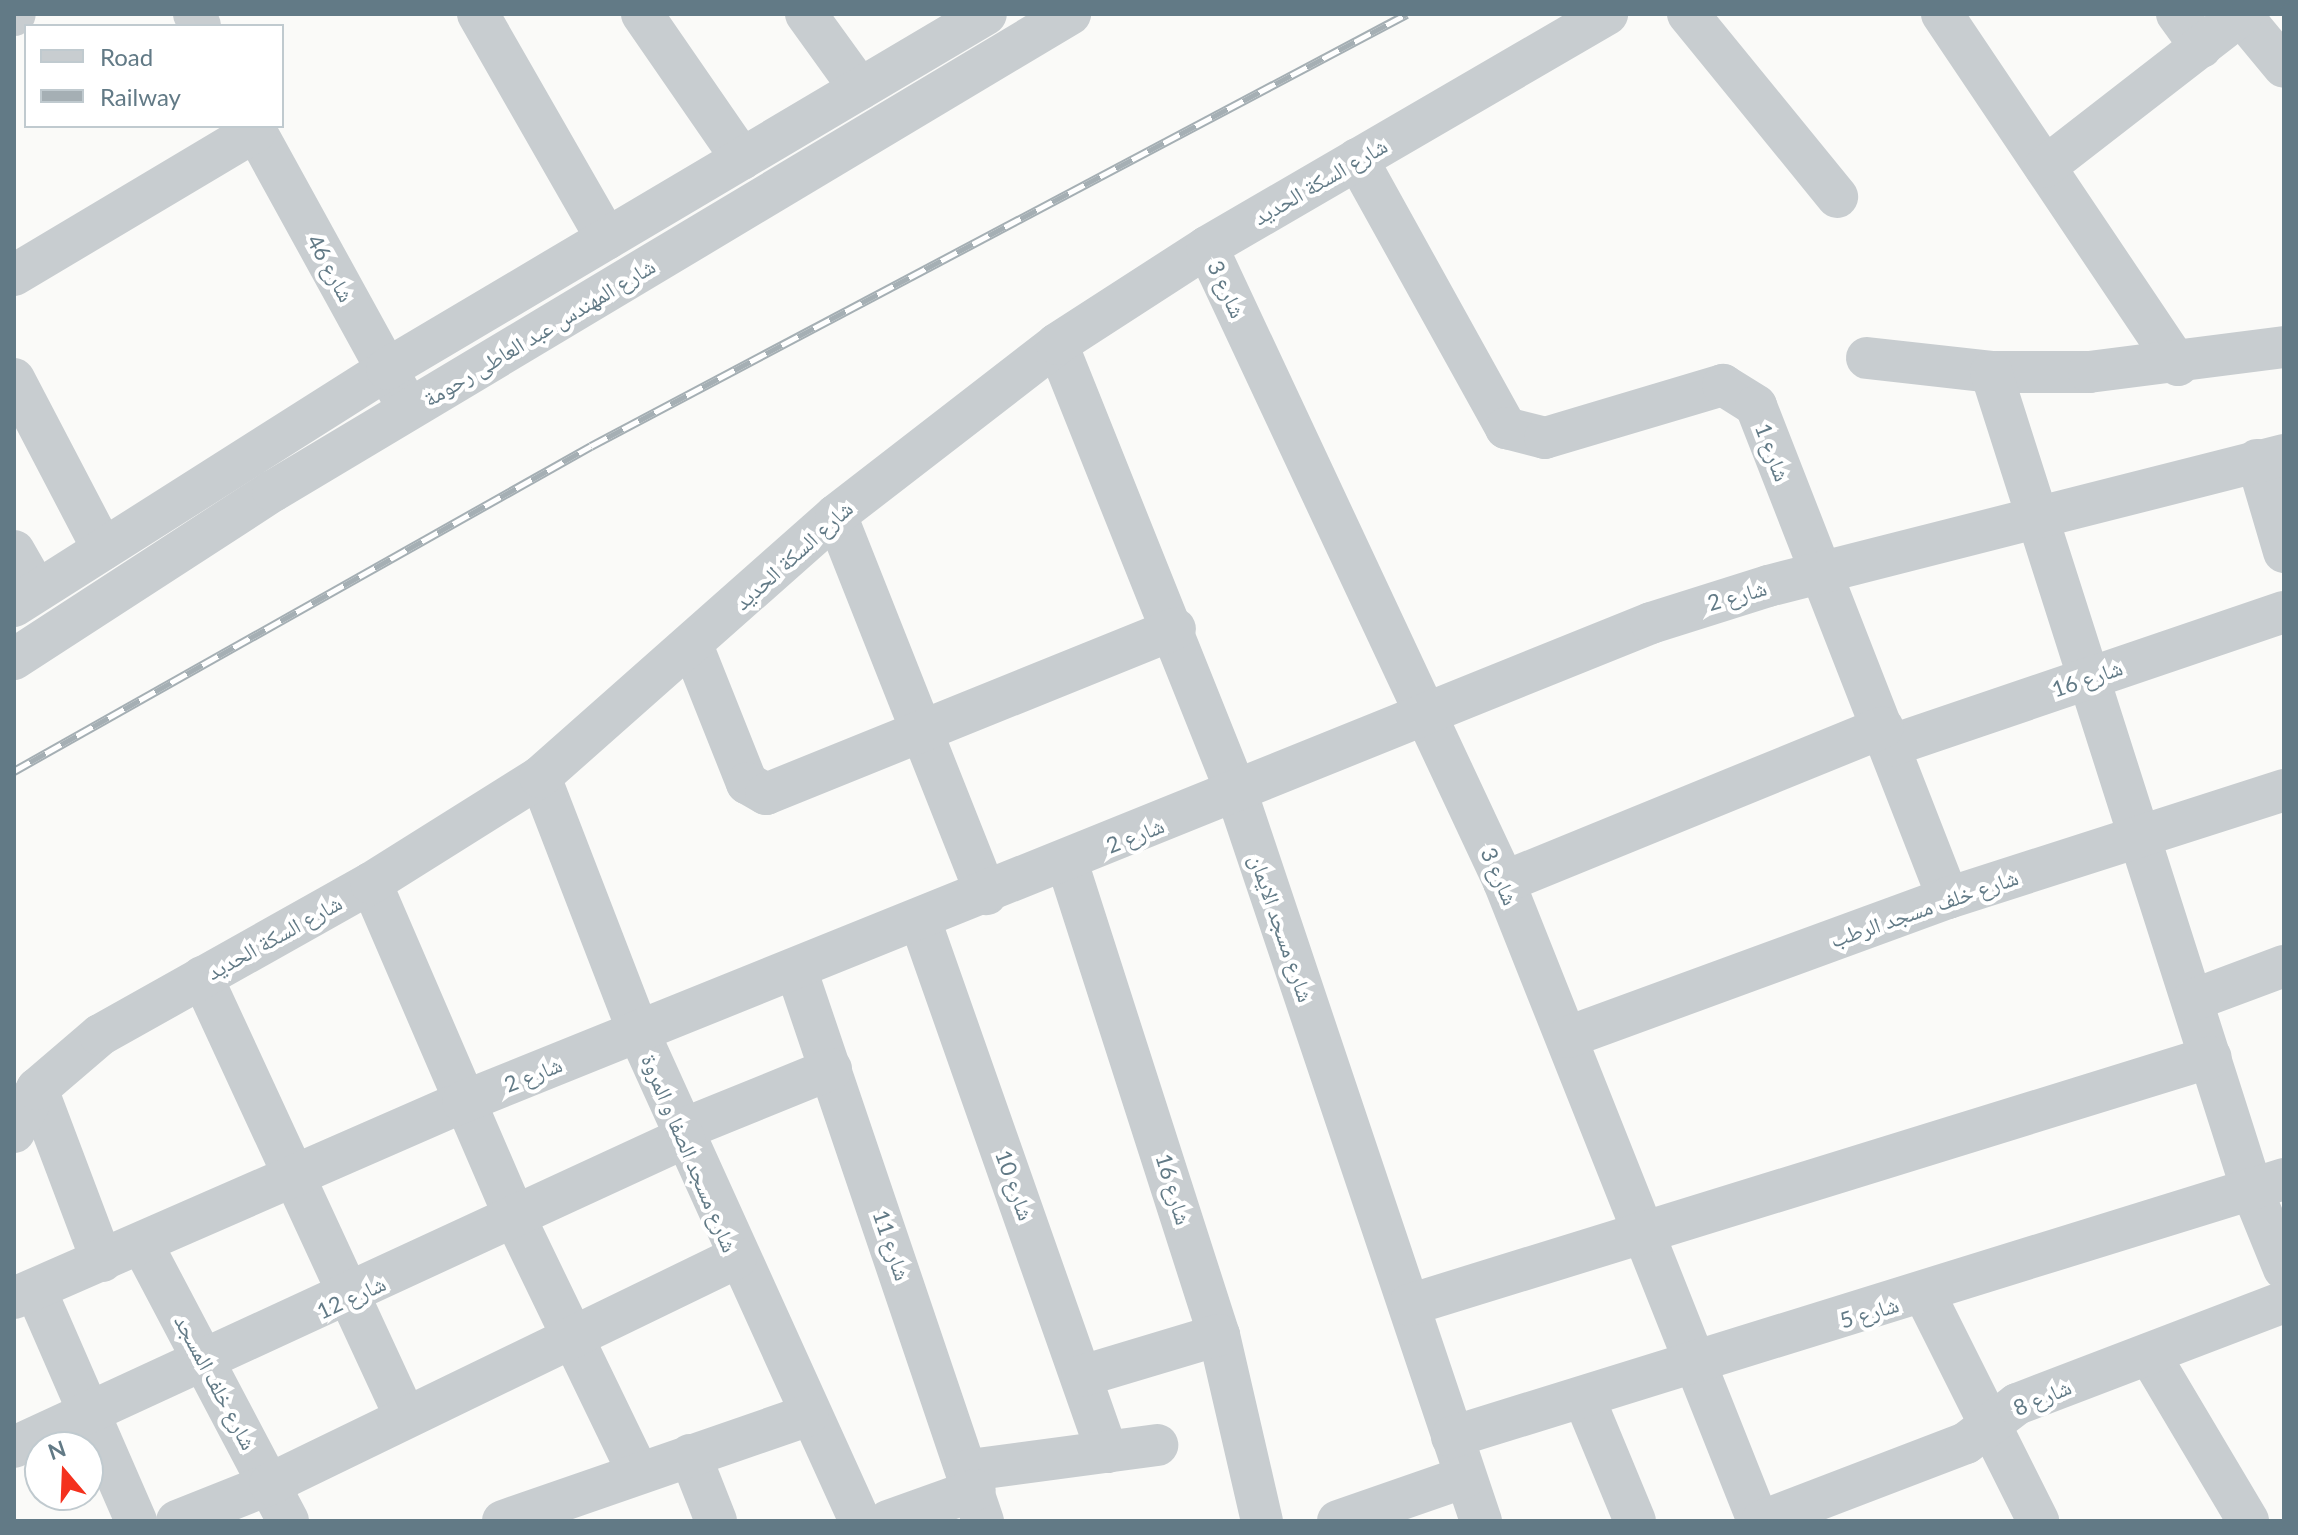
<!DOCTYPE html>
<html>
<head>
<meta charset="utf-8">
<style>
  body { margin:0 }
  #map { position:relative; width:2298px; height:1535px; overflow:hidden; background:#fafaf8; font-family:Lato,"Noto Naskh Arabic",sans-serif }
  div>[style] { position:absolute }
  .minor>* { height:42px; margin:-21px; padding:0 21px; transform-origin:21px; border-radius:21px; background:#c8cdd0 }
  .rail>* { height:9px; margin-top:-4.5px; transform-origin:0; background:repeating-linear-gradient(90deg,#fff 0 18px,#a5afb4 0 36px); box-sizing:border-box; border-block:2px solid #a5afb4 }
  span { translate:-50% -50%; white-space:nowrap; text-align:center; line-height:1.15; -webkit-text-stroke:8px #fff; paint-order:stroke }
  .street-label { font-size:22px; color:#627a86 }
  .frame { position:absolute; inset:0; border:16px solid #627a86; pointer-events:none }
  .legend { position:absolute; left:24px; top:24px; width:260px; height:104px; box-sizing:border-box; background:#fff; border:2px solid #c0cacf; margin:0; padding:10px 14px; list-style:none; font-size:24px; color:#627a86 }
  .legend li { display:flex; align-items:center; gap:16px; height:40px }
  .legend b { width:40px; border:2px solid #c0cacf }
  .north { position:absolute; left:24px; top:1431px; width:80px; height:80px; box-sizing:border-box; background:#fff; border:2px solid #c0cacf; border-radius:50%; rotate:341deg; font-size:22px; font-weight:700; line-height:32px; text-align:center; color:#627a86 }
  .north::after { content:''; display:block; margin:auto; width:28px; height:36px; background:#f4311e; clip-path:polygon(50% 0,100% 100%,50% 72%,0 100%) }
</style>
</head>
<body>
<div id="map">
  <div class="minor">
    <i style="left:194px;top:14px;width:13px;rotate:63deg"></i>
    <i style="left:478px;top:14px;width:259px;rotate:60.2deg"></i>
    <i style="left:642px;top:14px;width:176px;rotate:55.4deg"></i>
    <i style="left:806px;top:14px;width:92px;rotate:54.2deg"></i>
    <i style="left:1688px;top:14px;width:236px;rotate:50.8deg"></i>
    <i style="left:1942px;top:14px;width:423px;rotate:56.1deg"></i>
    <i style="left:2177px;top:14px;width:41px;rotate:54deg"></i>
    <i style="left:14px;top:15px;width:1px;rotate:-45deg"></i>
    <i style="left:2241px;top:15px;width:67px;rotate:50.4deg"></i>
    <i style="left:253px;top:126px;width:307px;rotate:61.2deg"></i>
    <i style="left:1357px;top:159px;width:308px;rotate:61deg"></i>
    <i style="left:1506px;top:428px;width:40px;rotate:14.4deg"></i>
    <i style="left:1545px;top:438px;width:186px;rotate:-16.6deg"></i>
    <i style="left:1723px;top:385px;width:39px;rotate:32deg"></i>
    <i style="left:1756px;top:406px;width:528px;rotate:68.68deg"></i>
    <i style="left:2045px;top:167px;width:249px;rotate:-37.8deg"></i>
    <i style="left:1207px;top:247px;width:701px;rotate:64.93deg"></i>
    <i style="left:1504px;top:882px;width:688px;rotate:68.32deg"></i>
    <i style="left:14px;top:275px;width:282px;rotate:-30.8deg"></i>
    <i style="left:1057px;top:344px;width:485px;rotate:68.2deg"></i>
    <i style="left:1237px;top:794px;width:767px;rotate:71.45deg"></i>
    <i style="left:1867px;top:358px;width:125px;rotate:6.4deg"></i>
    <i style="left:1991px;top:372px;width:98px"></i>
    <i style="left:2089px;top:372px;width:197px;rotate:-7.3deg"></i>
    <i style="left:1991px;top:372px;width:859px;rotate:72.3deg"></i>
    <i style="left:2252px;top:1190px;width:85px;rotate:67.9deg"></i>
    <i style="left:14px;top:379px;width:192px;rotate:62.4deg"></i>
    <i style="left:2257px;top:460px;width:96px;rotate:73.6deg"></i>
    <i style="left:836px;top:515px;width:408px;rotate:68.4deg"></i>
    <i style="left:14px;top:551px;width:46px;rotate:60.1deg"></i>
    <i style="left:14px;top:606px;width:442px;rotate:-32.4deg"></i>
    <i style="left:387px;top:369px;width:696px;rotate:-30.65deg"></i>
    <i style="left:692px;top:645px;width:149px;rotate:68.3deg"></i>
    <i style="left:747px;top:783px;width:22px;rotate:30deg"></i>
    <i style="left:766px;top:794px;width:441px;rotate:-22deg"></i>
    <i style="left:14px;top:659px;width:309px;rotate:-33deg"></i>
    <i style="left:273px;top:491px;width:929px;rotate:-30.9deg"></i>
    <i style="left:1890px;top:746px;width:416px;rotate:-18.8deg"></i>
    <i style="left:540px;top:777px;width:272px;rotate:68.9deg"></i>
    <i style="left:638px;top:1031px;width:538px;rotate:65.63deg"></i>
    <i style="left:1067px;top:862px;width:497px;rotate:72.2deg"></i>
    <i style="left:1219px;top:1335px;width:191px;rotate:77deg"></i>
    <i style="left:1504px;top:882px;width:409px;rotate:-22.2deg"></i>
    <i style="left:371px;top:883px;width:367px;rotate:66.7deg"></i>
    <i style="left:516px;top:1220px;width:280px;rotate:64.2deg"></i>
    <i style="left:920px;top:920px;width:564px;rotate:70.63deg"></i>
    <i style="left:796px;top:969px;width:583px;rotate:71.29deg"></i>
    <i style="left:202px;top:977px;width:485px;rotate:65.2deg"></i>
    <i style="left:2193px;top:1000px;width:97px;rotate:-20.5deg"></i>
    <i style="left:1568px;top:1037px;width:405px;rotate:-20.1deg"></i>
    <i style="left:1948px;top:898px;width:353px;rotate:-17.8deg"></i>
    <i style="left:37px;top:1089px;width:184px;rotate:69.3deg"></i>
    <i style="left:681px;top:1130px;width:162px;rotate:-22.1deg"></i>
    <i style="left:14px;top:1132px;width:49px;rotate:-61.9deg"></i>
    <i style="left:37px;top:1089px;width:83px;rotate:-40.6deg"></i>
    <i style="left:100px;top:1035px;width:311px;rotate:-29.3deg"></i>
    <i style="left:371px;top:883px;width:199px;rotate:-32.1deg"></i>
    <i style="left:540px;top:777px;width:395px;rotate:-41.5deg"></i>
    <i style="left:836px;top:515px;width:279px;rotate:-37.7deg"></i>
    <i style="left:1057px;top:344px;width:179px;rotate:-32.9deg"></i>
    <i style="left:1207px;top:247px;width:463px;rotate:-30.2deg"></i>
    <i style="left:142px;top:1244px;width:313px;rotate:62.2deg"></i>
    <i style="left:36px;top:1291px;width:251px;rotate:66.5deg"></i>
    <i style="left:1925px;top:1295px;width:253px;rotate:63.4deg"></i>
    <i style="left:14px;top:1298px;width:490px;rotate:-23.6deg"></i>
    <i style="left:463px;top:1102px;width:1281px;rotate:-21.96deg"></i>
    <i style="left:1651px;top:623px;width:123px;rotate:-17.5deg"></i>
    <i style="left:1768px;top:586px;width:532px;rotate:-14.25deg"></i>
    <i style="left:1409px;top:1305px;width:839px;rotate:-17.18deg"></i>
    <i style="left:2149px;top:1354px;width:194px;rotate:59.3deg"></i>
    <i style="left:1082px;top:1376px;width:143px;rotate:-16.7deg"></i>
    <i style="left:1584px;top:1398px;width:133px;rotate:67.5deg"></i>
    <i style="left:1452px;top:1437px;width:871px;rotate:-17.23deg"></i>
    <i style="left:14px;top:1447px;width:738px;rotate:-24.76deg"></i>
    <i style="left:690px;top:1455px;width:71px;rotate:68.5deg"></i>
    <i style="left:970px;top:1470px;width:189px;rotate:-7.6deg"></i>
    <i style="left:177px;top:1521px;width:100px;rotate:-21.7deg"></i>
    <i style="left:270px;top:1484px;width:518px;rotate:-25.87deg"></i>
    <i style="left:503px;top:1521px;width:322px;rotate:-19.1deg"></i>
    <i style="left:888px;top:1521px;width:92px;rotate:-19.6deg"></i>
    <i style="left:1338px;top:1521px;width:134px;rotate:-19.1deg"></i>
    <i style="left:1762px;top:1521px;width:218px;rotate:-20.9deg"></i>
    <i style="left:1966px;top:1443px;width:64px;rotate:-37.4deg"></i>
    <i style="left:2017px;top:1404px;width:286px;rotate:-20.9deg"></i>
  </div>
  <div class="rail">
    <i style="left:14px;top:771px;width:662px;rotate:-29.39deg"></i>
    <i style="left:591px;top:446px;width:923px;rotate:-27.9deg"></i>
  </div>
  <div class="street-label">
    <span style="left:1320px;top:181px;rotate:-30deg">شارع السكة الحديد</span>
    <span style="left:331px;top:268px;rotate:61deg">شارع 46</span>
    <span style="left:1227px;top:289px;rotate:65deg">شارع 3</span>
    <span style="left:539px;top:332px;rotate:-31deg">شارع المهندس عبد العاطى رحومة</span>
    <span style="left:1773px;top:452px;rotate:69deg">شارع 1</span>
    <span style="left:793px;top:555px;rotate:-42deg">شارع السكة الحديد</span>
    <span style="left:1737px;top:595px;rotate:-16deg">شارع 2</span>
    <span style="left:2087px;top:678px;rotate:-19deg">شارع 16</span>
    <span style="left:1135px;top:835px;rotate:-22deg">شارع 2</span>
    <span style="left:1500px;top:876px;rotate:66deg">شارع 3</span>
    <span style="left:1924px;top:908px;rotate:-19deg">شارع خلف مسجد الرطب</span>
    <span style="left:1282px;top:928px;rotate:71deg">شارع مسجد الايمان</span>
    <span style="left:274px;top:937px;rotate:-29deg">شارع السكة الحديد</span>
    <span style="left:533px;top:1074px;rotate:-22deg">شارع 2</span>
    <span style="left:690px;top:1153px;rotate:67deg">شارع مسجد الصفا و المروة</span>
    <span style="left:1015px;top:1185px;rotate:70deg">شارع 10</span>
    <span style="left:1174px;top:1189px;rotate:73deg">شارع 16</span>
    <span style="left:892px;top:1245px;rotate:71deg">شارع 11</span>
    <span style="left:351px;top:1297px;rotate:-25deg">شارع 12</span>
    <span style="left:1869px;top:1312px;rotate:-17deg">شارع 5</span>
    <span style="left:216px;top:1382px;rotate:62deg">شارع خلف المسجد</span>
    <span style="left:2042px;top:1397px;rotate:-23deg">شارع 8</span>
  </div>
  <div class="frame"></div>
  <ul class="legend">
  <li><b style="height:10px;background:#c8cdd0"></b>Road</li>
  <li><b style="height:10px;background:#a5afb4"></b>Railway</li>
  </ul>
  <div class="north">N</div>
</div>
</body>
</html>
